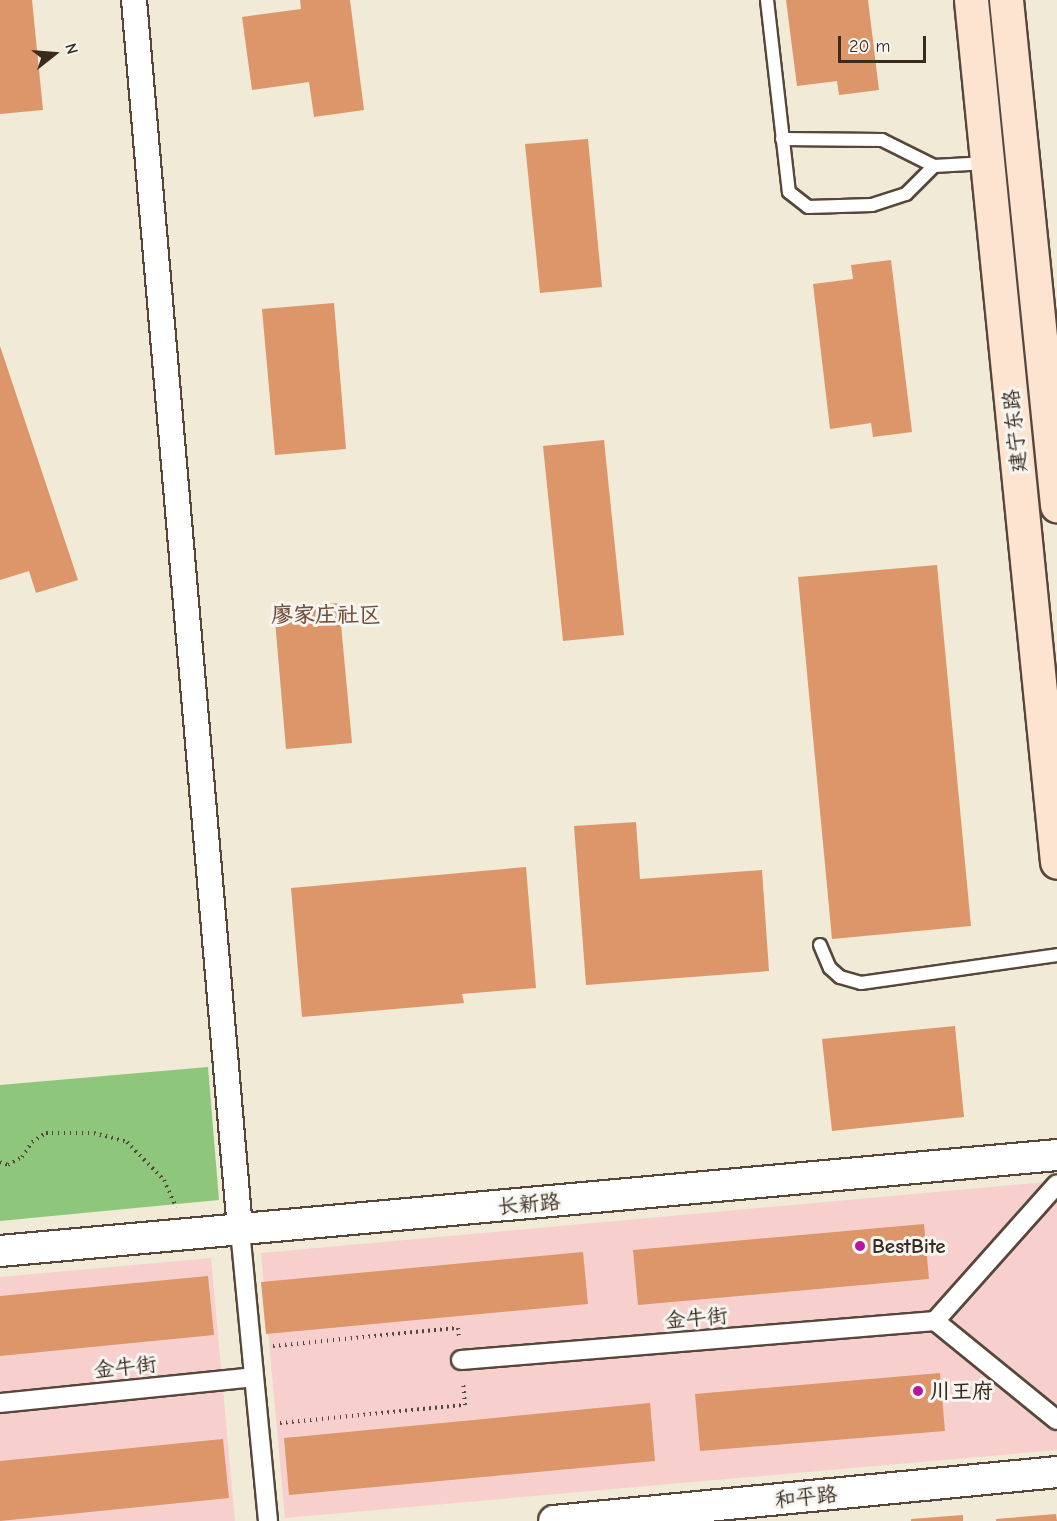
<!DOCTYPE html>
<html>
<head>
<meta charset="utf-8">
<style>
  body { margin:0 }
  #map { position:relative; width:1057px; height:1521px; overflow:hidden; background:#f0ead7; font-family:"Comic Neue","LXGW WenKai TC",sans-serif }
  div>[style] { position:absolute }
  .built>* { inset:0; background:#f7d0cd }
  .green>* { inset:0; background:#8ec77b }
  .building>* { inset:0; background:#dd966a }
  .path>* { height:4px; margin-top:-2px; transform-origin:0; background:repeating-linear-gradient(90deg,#56473a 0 1.5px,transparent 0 6px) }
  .roads { filter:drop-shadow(2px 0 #56473a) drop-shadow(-2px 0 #56473a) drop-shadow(0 2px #56473a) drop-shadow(0 -2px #56473a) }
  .service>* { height:12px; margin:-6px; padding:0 6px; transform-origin:6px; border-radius:6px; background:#fff }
  .pedestrian>* { height:18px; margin:-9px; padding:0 9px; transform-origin:9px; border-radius:9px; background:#fff }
  .minor>* { height:24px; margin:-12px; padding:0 12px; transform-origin:12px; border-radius:12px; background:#fff }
  .tertiary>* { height:30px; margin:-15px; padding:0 15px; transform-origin:15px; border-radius:15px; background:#fff }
  .secondary>* { height:33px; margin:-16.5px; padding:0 16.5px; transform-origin:16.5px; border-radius:16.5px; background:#fde4d0 }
  .dots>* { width:16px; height:16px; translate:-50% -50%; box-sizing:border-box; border:3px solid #f6f6f2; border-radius:50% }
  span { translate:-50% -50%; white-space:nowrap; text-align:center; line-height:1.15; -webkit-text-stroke:6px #f6f6f2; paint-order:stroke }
  .street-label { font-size:21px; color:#3b2a1e }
  .poi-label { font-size:21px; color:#3b2a1e; font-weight:700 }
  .left { translate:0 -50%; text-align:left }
  .neighbourhood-label { font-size:22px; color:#745039; font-weight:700 }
  .north { position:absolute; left:24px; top:24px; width:60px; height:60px; -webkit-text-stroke:4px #f6f6f2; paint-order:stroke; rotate:73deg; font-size:16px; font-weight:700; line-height:24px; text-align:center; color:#3b2a1e }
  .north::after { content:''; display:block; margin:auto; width:21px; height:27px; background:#3b2a1e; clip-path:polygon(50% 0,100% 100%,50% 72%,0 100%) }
  .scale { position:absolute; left:838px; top:36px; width:88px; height:27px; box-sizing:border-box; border:3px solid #3b2a1e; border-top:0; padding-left:8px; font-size:18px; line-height:21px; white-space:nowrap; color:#3b2a1e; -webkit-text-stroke:4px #f6f6f2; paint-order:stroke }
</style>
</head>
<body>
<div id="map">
  <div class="built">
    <i style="clip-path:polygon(1057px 1181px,1057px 1450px,285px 1518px,261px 1253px)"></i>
    <i style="clip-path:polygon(211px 1258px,235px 1521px,0 1521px,0 1277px)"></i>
  </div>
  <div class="green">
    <i style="clip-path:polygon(208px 1067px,219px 1200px,0 1221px,0 1085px)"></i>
  </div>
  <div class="building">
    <i style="clip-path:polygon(0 0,32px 0,43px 110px,0 114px)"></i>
    <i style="clip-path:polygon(300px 0,350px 0,364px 110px,314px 117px,309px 82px,252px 90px,242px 17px,301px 9px)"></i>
    <i style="clip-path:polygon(786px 0,868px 0,879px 90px,839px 95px,837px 81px,797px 86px)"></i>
    <i style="clip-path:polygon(588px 139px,602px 287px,540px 293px,525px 144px)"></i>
    <i style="clip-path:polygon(891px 260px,912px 432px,873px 437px,871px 423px,830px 429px,813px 284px,853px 279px,851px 265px)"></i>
    <i style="clip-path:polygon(334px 303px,346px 449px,275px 455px,262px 309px)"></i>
    <i style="clip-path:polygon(0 346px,78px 580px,36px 593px,29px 571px,0 580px)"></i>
    <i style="clip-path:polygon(604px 440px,624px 635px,563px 641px,543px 446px)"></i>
    <i style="clip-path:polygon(937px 565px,971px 926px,832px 939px,798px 577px)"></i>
    <i style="clip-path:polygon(339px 603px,352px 743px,286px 749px,274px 609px)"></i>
    <i style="clip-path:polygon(636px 822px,640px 879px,762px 870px,769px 971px,586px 985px,574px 826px)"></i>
    <i style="clip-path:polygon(526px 867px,536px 988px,462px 994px,464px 1003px,302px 1017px,291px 888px)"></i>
    <i style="clip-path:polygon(955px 1026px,964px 1117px,832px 1131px,822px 1039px)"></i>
    <i style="clip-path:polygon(924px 1224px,929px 1279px,638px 1305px,633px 1250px)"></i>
    <i style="clip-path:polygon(583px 1252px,588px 1304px,266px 1334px,261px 1282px)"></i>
    <i style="clip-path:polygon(208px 1276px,214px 1335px,0 1356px,0 1296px)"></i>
    <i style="clip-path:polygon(940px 1373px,945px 1431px,700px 1451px,695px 1394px)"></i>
    <i style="clip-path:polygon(650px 1403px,655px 1461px,289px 1495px,284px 1438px)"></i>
    <i style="clip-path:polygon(223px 1439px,229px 1498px,0 1521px,0 1461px)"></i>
    <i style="clip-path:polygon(1056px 1514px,1057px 1521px,996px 1521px,996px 1519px)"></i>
    <i style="clip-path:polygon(963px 1515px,963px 1521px,911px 1521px,911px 1519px)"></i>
  </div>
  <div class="path">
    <i style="left:0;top:1162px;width:9px;rotate:21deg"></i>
    <i style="left:8px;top:1165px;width:16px;rotate:-30deg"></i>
    <i style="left:22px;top:1157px;width:18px;rotate:-56deg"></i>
    <i style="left:32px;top:1142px;width:17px;rotate:-33deg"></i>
    <i style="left:46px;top:1133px;width:48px"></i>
    <i style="left:94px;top:1133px;width:34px;rotate:15deg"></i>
    <i style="left:127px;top:1142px;width:53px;rotate:45.8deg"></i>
    <i style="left:164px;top:1180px;width:30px;rotate:66deg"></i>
    <i style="left:273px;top:1346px;width:186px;rotate:-5.6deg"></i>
    <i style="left:458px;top:1328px;width:8px;rotate:83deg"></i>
    <i style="left:280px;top:1423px;width:186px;rotate:-5.6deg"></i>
    <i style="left:465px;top:1405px;width:22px;rotate:-95deg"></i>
  </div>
  <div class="roads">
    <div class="service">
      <i style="left:767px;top:0;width:193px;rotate:83.5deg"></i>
      <i style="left:789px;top:192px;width:24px;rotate:38deg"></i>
      <i style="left:808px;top:207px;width:64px;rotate:-1.8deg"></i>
      <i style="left:872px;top:205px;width:36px;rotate:-18deg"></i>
      <i style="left:906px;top:194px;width:40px;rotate:-45deg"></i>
      <i style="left:782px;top:139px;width:100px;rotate:0.6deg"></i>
      <i style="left:882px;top:140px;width:58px;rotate:26.6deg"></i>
      <i style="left:934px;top:166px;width:53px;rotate:-3.2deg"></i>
      <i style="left:820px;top:945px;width:25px;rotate:67deg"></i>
      <i style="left:830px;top:968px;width:13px;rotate:42deg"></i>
      <i style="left:840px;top:977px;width:22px;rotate:16deg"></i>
      <i style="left:861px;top:983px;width:198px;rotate:-8.1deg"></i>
    </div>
    <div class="pedestrian">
      <i style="left:240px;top:1230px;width:292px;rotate:84.5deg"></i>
      <i style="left:935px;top:1321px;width:157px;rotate:39.1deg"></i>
      <i style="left:461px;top:1360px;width:476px;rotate:-4.7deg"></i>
      <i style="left:935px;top:1321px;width:183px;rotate:-48.3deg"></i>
      <i style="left:0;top:1403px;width:255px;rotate:-5.8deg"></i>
    </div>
    <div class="minor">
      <i style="left:134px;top:0;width:1235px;rotate:85.07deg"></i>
    </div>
    <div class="tertiary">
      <i style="left:0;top:1251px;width:1061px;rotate:-5.19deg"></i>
      <i style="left:554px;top:1521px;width:505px;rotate:-5.56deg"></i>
    </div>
    <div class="secondary">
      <i style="left:971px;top:0;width:866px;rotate:84.3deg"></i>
      <i style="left:1006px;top:0;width:508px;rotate:84.23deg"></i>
    </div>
  </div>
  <div class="dots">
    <i style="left:860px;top:1246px;background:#b5179e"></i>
    <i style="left:918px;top:1391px;background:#b5179e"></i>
  </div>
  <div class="street-label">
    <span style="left:1015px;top:431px;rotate:-96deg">建宁东路</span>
    <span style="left:529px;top:1204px;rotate:-5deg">长新路</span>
    <span style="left:696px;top:1318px;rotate:-5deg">金牛街</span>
    <span style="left:125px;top:1367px;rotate:-6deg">金牛街</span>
    <span style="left:806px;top:1497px;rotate:-6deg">和平路</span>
  </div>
  <div class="poi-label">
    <span class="left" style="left:872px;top:1246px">BestBite</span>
    <span class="left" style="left:930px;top:1391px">川王府</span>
  </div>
  <div class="neighbourhood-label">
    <span style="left:326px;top:616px">廖家庄社区</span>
  </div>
  <div class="north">N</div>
  <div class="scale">20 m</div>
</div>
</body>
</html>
